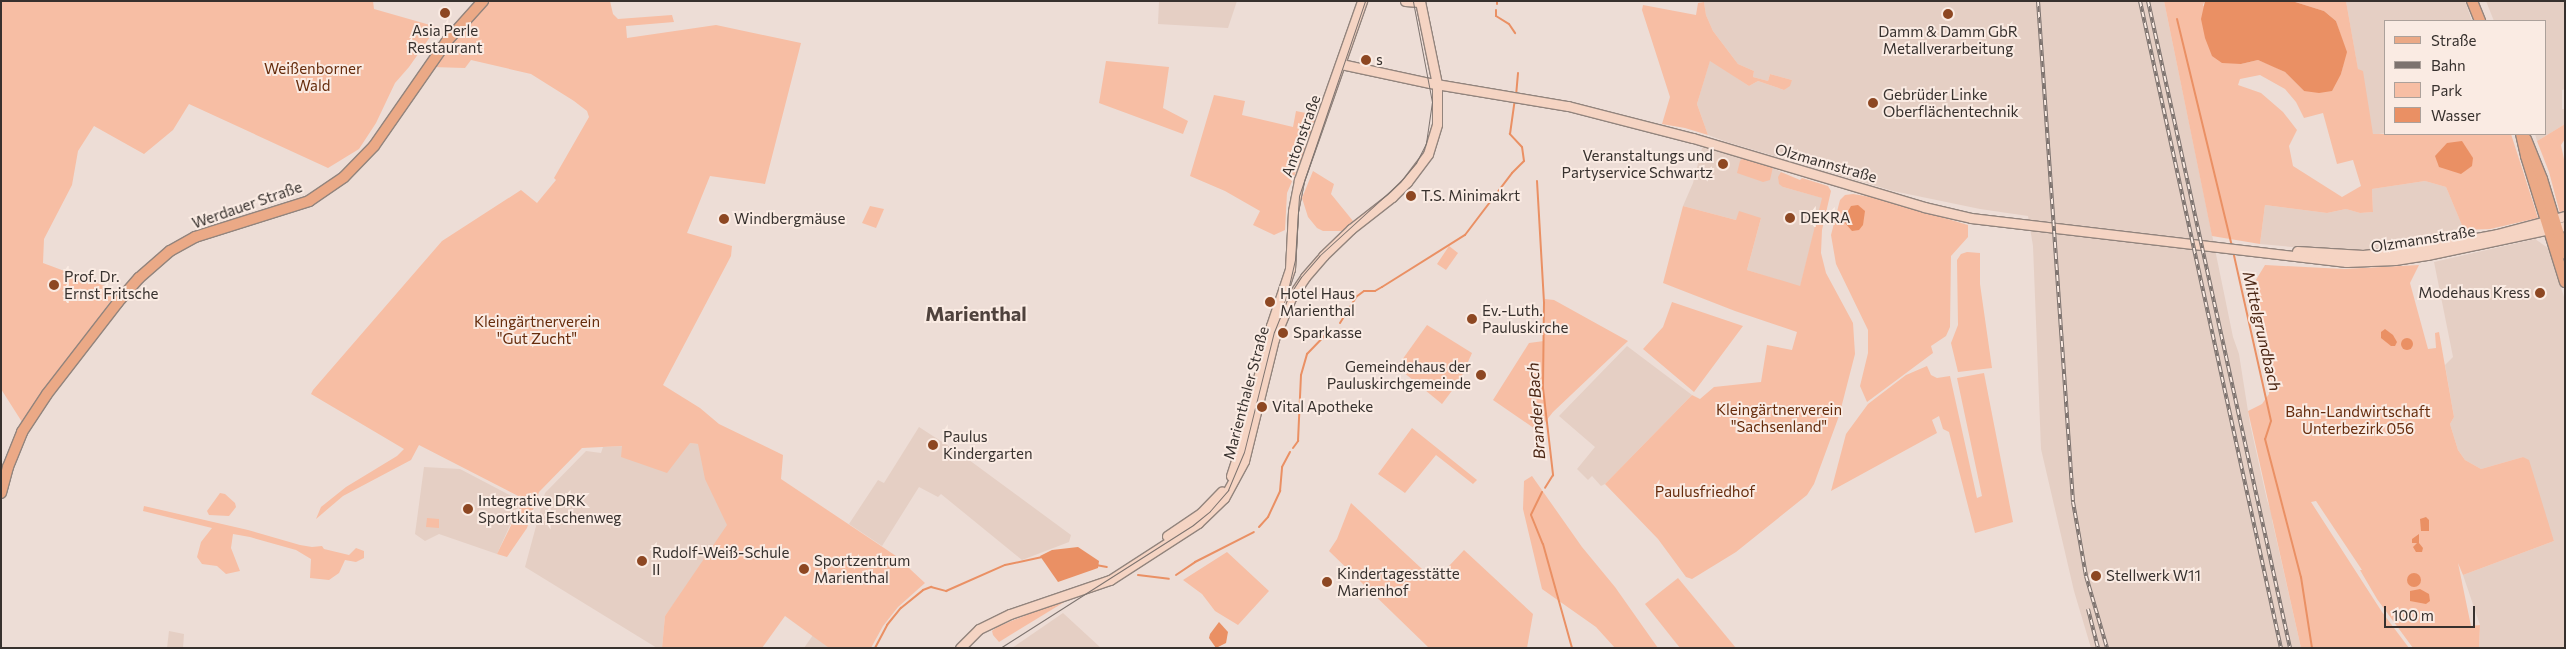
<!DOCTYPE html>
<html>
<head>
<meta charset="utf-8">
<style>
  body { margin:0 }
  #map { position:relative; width:2566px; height:649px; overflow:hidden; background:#edddd6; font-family:Commissioner,sans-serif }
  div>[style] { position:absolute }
  .built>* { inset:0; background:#e5cfc4 }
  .green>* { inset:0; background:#f7bea4 }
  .water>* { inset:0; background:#ea9064 }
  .round { border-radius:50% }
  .stream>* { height:2px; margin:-1px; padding:0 1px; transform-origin:1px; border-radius:1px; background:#ea9064 }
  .roads { filter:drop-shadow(1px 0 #92847d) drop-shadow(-1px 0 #92847d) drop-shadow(0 1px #92847d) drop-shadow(0 -1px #92847d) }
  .secondary>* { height:9px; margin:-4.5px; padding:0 4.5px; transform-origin:4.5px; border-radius:4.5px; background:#f5d4c3 }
  .primary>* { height:10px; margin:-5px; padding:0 5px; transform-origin:5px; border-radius:5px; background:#eba986 }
  .tram>* { height:1px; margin:-0.5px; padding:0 0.5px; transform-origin:0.5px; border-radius:0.5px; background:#7d736f }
  .rail>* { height:4px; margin-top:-2px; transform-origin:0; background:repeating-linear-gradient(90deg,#faebe3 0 5.5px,#7d736f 0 11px); box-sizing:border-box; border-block:1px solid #7d736f }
  .dots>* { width:14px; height:14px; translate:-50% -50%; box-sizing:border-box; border:2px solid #faebe3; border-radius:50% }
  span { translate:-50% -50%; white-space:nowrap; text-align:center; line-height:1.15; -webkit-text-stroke:4px #faebe3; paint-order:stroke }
  .poi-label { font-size:15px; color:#37312e }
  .left { translate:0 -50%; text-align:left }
  .right { translate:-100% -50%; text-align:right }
  .park-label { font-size:15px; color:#662c0c }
  .street-label { font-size:15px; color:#37312e }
  .water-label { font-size:16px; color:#4b2614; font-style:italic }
  .district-label { font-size:20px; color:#4f423d; font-weight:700 }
  .frame { position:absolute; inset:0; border:2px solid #37312e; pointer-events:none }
  .legend { position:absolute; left:2384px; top:20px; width:162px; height:115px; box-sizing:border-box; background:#faebe3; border:1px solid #aca19b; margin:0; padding:6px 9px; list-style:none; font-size:15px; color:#37312e }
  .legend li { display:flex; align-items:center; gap:10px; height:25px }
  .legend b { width:25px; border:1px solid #aca19b }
  .scale { position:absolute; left:2384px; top:606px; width:91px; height:22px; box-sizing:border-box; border:2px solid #37312e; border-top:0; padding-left:6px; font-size:15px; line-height:18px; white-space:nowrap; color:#37312e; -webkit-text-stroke:4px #faebe3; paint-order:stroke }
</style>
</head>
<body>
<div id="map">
  <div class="built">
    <i style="clip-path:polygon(1159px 1px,1237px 1px,1228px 28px,1158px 24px)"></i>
    <i style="clip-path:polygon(2164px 1px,2233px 337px,2239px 354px,2250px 424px,2267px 500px,2273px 517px,2272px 520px,2301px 648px,2091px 648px,2074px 591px,2041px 449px,2033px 246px,2028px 216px,1980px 209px,1893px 191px,1727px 142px,1708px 135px,1697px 104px,1710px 60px,1749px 86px,1758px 81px,1784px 90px,1792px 80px,1770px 74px,1768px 81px,1753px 77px,1754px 71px,1738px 64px,1713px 31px,1706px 15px,1704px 2px)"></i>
    <i style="clip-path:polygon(2346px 1px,2465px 1px,2472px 21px,2385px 21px,2385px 133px,2373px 135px,2358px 70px)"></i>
    <i style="clip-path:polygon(2486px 1px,2565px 1px,2565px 89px,2562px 90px,2562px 109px,2565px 109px,2565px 124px,2537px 141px,2535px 134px,2545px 134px,2545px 21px,2494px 21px)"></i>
    <i style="clip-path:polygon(1706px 147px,1769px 165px,1781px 172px,1783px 187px,1823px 198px,1800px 287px,1747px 270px,1761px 218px,1736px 220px,1683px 206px,1693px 183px,1702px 148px)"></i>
    <i style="clip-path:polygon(2425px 181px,2446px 187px,2466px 234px,2442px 234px,2404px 248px,2347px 252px,2260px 244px,2265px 205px,2327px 213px,2346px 209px,2360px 213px,2373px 212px,2372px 189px)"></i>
    <i style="clip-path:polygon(2535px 239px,2548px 248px,2565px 300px,2565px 648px,2479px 648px,2480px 625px,2463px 575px,2554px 541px,2523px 457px,2481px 469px,2465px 460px,2458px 450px,2450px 424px,2454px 417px,2445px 365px,2453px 357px,2434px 262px)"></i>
    <i style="clip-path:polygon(1627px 346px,1692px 395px,1605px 484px,1601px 486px,1592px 476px,1588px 480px,1577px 469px,1595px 447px,1559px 416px)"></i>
    <i style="clip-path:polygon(919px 427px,950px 447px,959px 458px,965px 457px,1071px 535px,1069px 542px,1022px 560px,941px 494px,938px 497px,919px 487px,882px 546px,849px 524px,878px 480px,884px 483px)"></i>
    <i style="clip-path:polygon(690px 443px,699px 444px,758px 487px,665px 616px,662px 648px,657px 648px,525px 567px,545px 493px,586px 451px,601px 453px,603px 447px)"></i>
    <i style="clip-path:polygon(424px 467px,460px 469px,521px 501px,497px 554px,439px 534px,425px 541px,415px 534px)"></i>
    <i style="clip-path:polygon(1063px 613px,1101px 648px,1012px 648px)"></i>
    <i style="clip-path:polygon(169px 631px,184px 634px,183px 648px,167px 648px)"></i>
    <i style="clip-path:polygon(813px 635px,829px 648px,804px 648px)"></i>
  </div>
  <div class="green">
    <i style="clip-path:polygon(1px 1px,373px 1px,374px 9px,437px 27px,409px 67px,395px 83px,376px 123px,359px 149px,328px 168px,189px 104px,173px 130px,144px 154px,94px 126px,78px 151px,72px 185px,44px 239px,43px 263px,118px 291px,22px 422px,1px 389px)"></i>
    <i style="clip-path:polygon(486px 1px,610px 1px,613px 14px,618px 19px,672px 15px,674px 22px,626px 26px,627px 38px,716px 25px,801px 43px,765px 184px,710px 176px,687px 233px,732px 246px,731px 256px,663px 385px,700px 408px,719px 424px,783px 455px,781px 479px,896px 556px,925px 583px,898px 607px,883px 626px,871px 648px,829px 648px,785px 616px,762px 648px,662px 648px,665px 616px,727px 525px,705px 479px,698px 444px,690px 443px,667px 473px,621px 457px,622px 446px,582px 448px,539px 492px,527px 528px,507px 557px,497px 554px,524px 499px,419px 445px,411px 460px,343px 496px,316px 519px,321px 507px,346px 487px,397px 456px,404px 449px,311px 394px,313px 390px,442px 241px,521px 190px,537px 203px,556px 180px,554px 178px,589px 117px,587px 111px,574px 101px,531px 74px,471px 60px,465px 68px,432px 67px)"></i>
    <i style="clip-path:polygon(evenodd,2164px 1px,2205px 1px,2203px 5px,2241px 64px,2258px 60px,2273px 66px,2285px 72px,2304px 91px,2341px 74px,2346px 52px,2336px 21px,2324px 11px,2292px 1px,2346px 1px,2358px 69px,2363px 71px,2373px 134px,2511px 134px,2538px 218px,2490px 229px,2464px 230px,2446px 187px,2425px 181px,2372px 189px,2373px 212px,2360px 213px,2346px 209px,2327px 213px,2265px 205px,2260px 244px,2212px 236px,2164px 1px,2260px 75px,2285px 89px,2296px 102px,2304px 118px,2323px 113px,2337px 164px,2353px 160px,2361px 186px,2342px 197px,2293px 166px,2289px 146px,2297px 130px,2283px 112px,2261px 93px,2238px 85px,2240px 79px,2260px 75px)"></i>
    <i style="clip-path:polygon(1704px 2px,1706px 15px,1713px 31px,1738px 64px,1754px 71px,1753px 77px,1768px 81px,1770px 74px,1792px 80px,1790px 86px,1784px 90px,1758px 81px,1749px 86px,1710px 61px,1697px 104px,1708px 135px,1685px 128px,1662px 124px,1670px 97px,1642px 10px,1643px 5px,1696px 15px,1698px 3px)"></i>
    <i style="clip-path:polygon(1106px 61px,1169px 67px,1163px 108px,1188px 121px,1183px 134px,1099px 103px)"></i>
    <i style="clip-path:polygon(1214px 95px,1245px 101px,1242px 115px,1293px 127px,1296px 111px,1320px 116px,1287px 193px,1285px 230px,1274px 235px,1253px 225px,1260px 211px,1225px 191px,1190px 176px)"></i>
    <i style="clip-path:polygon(2565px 124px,2565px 139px,2561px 145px,2565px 164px,2565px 232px,2549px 172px,2537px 141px)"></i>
    <i style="clip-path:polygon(1743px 158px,1773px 167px,1770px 180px,1763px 182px,1737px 173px,1740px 161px)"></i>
    <i style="clip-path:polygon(1313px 171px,1334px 184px,1331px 194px,1353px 221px,1342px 231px,1323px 231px,1317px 228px,1308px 217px,1302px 198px)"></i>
    <i style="clip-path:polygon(1781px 172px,1800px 180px,1802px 178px,1828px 186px,1831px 191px,1822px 230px,1821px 253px,1826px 273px,1853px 323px,1855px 354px,1839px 416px,1814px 484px,1807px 495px,1736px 552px,1692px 579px,1686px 577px,1658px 539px,1605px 484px,1692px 395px,1700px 399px,1714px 387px,1761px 382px,1767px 345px,1792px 350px,1797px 332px,1735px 311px,1663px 283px,1683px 206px,1736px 220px,1739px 211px,1761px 218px,1747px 270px,1800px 286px,1822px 198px,1783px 187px,1779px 184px,1778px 177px)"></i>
    <i style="clip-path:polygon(1853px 194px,1877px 198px,1968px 225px,1968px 237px,1951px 256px,1950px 327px,1946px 336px,1931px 346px,1933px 353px,1867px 402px,1860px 386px,1868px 353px,1868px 330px,1836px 264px,1831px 235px,1840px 200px,1845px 195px)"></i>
    <i style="clip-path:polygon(870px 206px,884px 209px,876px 228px,862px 223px)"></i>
    <i style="clip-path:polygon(1449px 246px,1458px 253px,1446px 270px,1437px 264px)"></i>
    <i style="clip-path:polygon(1967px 252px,1980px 253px,1980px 284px,1992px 368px,1958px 372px,1951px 343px,1958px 325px,1957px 260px,1961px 254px)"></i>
    <i style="clip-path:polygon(2265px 265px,2344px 269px,2419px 265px,2410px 283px,2428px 349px,2436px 348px,2435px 333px,2439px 332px,2454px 417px,2450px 424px,2458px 450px,2465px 460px,2481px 469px,2523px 457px,2529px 460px,2554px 541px,2463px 575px,2458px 563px,2471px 626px,2480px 625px,2479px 648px,2413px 648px,2377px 599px,2360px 570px,2362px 570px,2316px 501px,2311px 502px,2382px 612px,2409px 648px,2301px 648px,2248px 411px,2262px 404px,2269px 394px,2271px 351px,2251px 288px)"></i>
    <i style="clip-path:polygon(1545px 299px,1554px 300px,1628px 341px,1553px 412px,1538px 431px,1493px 400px,1529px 343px,1544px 341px)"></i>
    <i style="clip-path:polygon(1672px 302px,1743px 326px,1694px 392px,1643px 349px,1663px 327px)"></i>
    <i style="clip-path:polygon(1427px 325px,1472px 353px,1460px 380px,1442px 404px,1397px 367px)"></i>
    <i style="clip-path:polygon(1927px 366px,1931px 375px,1937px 378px,1950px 376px,1977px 498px,1982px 496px,1957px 378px,1984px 373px,2013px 522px,1975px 533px,1949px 432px,1943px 429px,1939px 416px,1932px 420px,1937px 433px,1831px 491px,1846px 434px,1868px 404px,1906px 375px)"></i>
    <i style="clip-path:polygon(1412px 428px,1477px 480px,1473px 484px,1436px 455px,1405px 493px,1378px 474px)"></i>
    <i style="clip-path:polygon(1532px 476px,1582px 547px,1615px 587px,1658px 648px,1615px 648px,1596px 627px,1542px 589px,1523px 509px,1524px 481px)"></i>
    <i style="clip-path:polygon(220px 493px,225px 494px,235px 503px,236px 507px,229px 516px,209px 515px,207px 511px)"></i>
    <i style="clip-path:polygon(1351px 503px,1435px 581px,1464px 550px,1533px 614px,1527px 648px,1429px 648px,1329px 551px,1337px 539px)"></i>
    <i style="clip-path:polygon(144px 506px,248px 530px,300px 545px,312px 547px,322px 546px,324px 549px,349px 555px,356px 548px,364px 551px,364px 558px,356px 562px,345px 560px,339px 573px,329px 580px,310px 578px,311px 559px,296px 550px,250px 537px,233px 534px,231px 548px,240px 571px,226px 574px,217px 566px,202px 564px,197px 557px,201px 542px,212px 528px,143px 511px)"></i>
    <i style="clip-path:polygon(427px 518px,439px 519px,439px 528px,426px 527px)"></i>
    <i style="clip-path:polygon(1227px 552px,1269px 591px,1238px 625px,1215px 611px,1202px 594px,1183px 580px)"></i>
    <i style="clip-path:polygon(1678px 578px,1736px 648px,1680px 648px,1645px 604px)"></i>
    <i style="clip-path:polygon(1065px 599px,1066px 601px,999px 642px,993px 635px,992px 631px,997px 627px)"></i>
  </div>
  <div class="water">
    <i style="clip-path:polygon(2205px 1px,2292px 1px,2324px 11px,2336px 21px,2347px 52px,2341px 74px,2332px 91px,2319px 93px,2304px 91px,2285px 72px,2258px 60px,2241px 64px,2222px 63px,2212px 56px,2205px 38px,2201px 19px)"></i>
    <i style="clip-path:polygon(2462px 141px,2473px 158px,2472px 166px,2461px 174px,2439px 167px,2435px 156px,2447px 143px)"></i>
    <i style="clip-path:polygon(1858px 205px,1865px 211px,1863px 225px,1859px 230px,1852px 231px,1845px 223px,1847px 213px,1851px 206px)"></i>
    <i style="clip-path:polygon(2385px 329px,2393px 335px,2397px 342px,2395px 346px,2391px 346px,2381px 338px,2381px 332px)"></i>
    <i class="round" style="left:2401px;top:338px;width:12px;height:12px"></i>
    <i style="clip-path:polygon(2426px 517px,2429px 520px,2429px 531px,2421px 531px,2420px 519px)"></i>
    <i style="clip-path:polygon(2419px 534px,2419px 543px,2423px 548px,2422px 552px,2416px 552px,2413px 547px,2417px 543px,2412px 543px,2412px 539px)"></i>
    <i style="clip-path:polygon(1078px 547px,1099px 561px,1098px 568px,1058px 582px,1040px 556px,1052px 550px)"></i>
    <i class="round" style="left:2407px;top:573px;width:14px;height:14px"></i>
    <i style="clip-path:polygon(2420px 589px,2429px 594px,2430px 601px,2426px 604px,2410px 601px,2410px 591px)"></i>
    <i style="clip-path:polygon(1219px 622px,1228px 632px,1226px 643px,1216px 648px,1209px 638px,1210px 634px)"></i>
  </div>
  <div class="stream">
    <i style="left:1497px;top:4px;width:3px;rotate:-90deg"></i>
    <i style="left:1496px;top:10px;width:6px;rotate:90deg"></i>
    <i style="left:1496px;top:16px;width:15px;rotate:32deg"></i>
    <i style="left:1509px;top:24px;width:11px;rotate:56deg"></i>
    <i style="left:2177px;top:19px;width:234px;rotate:76.4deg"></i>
    <i style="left:1516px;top:96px;width:23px;rotate:-85deg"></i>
    <i style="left:1537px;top:181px;width:122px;rotate:86.7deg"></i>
    <i style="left:1544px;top:303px;width:85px;rotate:90.7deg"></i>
    <i style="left:1543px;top:388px;width:88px;rotate:83.4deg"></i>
    <i style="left:1553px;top:475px;width:15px;rotate:122deg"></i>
    <i style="left:2233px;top:251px;width:174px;rotate:77.4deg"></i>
    <i style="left:2271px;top:421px;width:19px;rotate:108deg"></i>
    <i style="left:2265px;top:439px;width:143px;rotate:75.4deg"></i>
    <i style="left:2301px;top:577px;width:72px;rotate:81.2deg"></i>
    <i style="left:1340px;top:323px;width:31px;rotate:-58deg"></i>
    <i style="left:1356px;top:297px;width:10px;rotate:-37deg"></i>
    <i style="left:1364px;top:291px;width:11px"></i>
    <i style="left:1375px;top:291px;width:8px;rotate:-30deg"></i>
    <i style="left:1382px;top:287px;width:98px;rotate:-32.1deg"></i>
    <i style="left:1465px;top:235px;width:78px;rotate:-52.8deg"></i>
    <i style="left:1512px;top:173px;width:17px;rotate:-45deg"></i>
    <i style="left:1524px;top:161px;width:14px;rotate:-98deg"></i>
    <i style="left:1522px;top:147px;width:18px;rotate:-133deg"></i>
    <i style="left:1510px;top:134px;width:34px;rotate:-82deg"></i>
    <i style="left:1293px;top:448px;width:9px;rotate:-54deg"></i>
    <i style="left:1298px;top:441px;width:66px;rotate:-87.4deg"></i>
    <i style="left:1301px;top:375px;width:22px;rotate:-74deg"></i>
    <i style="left:1307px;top:354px;width:32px;rotate:-46deg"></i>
    <i style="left:1542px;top:492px;width:25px;rotate:116deg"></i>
    <i style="left:1531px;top:515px;width:31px;rotate:68deg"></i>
    <i style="left:1543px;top:544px;width:108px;rotate:74.4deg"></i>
    <i style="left:1259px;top:527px;width:13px;rotate:-48deg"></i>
    <i style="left:1268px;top:517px;width:29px;rotate:-65deg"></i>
    <i style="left:1280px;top:491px;width:24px;rotate:-85deg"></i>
    <i style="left:1282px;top:467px;width:17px;rotate:-62deg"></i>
    <i style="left:1096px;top:565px;width:11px;rotate:10deg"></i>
    <i style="left:1138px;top:575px;width:31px;rotate:7deg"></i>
    <i style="left:1176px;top:575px;width:23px;rotate:-34deg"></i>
    <i style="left:1195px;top:562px;width:66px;rotate:-27deg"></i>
    <i style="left:875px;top:648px;width:26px;rotate:-62deg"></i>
    <i style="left:887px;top:625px;width:22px;rotate:-51deg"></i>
    <i style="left:901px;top:608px;width:28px;rotate:-39deg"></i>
    <i style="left:923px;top:590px;width:9px;rotate:-21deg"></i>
    <i style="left:931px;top:587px;width:16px;rotate:15deg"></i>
    <i style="left:946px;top:591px;width:64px;rotate:-23.8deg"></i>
    <i style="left:1005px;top:565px;width:38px;rotate:-12deg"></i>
  </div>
  <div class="roads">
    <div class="secondary">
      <i style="left:1405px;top:1px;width:15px;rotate:4deg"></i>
      <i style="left:1341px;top:64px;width:91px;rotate:12.1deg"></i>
      <i style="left:1430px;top:83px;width:140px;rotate:9.5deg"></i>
      <i style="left:1568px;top:106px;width:129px;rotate:14.4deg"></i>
      <i style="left:1693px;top:138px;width:241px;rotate:16.6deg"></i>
      <i style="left:1924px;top:207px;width:48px;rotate:13.2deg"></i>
      <i style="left:1971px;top:218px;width:378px;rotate:6.7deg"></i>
      <i style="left:2346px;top:262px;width:49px;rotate:-2.3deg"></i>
      <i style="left:2395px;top:260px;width:32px;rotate:-9deg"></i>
      <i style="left:2427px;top:255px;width:141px;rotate:-11.9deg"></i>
      <i style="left:2297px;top:251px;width:66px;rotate:3.5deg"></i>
      <i style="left:2363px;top:255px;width:47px;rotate:-6.1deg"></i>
      <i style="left:2410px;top:250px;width:88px;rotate:-10.4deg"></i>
      <i style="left:2497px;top:234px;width:70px;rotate:-14.8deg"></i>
      <i style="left:1231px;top:476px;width:35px;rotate:-72deg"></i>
      <i style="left:1242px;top:443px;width:121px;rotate:-76.1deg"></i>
      <i style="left:1271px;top:326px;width:60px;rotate:-71.6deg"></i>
      <i style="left:1290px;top:269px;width:58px;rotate:-87deg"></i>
      <i style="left:1293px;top:211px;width:32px;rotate:-79deg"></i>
      <i style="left:1299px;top:180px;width:190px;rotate:-70.6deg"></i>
      <i style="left:1167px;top:536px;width:41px;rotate:-34.1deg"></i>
      <i style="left:1201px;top:513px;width:30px;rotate:-46deg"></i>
      <i style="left:960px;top:648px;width:27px;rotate:-45deg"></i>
      <i style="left:979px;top:629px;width:34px;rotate:-26deg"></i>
      <i style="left:1010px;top:614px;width:106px;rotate:-18.8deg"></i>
      <i style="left:1110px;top:580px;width:105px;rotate:-32.9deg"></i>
      <i style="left:1198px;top:523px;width:36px;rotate:-44deg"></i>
      <i style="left:1224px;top:498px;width:42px;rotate:-61.6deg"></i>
      <i style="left:1244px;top:461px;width:126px;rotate:-76.2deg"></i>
      <i style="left:1274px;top:339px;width:44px;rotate:-67.5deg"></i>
      <i style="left:1291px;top:298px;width:25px;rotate:-56deg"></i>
      <i style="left:1305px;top:277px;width:28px;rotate:-49deg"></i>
      <i style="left:1323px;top:256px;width:39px;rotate:-44deg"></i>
      <i style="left:1351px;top:229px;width:52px;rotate:-38deg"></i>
      <i style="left:1392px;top:197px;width:21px;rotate:-45deg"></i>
      <i style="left:1407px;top:182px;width:35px;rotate:-53deg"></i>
      <i style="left:1428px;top:154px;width:31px;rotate:-73deg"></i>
      <i style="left:1437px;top:124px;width:40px;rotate:-90deg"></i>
      <i style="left:1437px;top:84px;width:85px;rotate:-101.6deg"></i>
    </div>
    <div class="primary">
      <i style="left:2472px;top:1px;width:22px;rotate:68deg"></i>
      <i style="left:2521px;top:134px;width:23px;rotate:77deg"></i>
      <i style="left:2526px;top:156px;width:132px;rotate:72.8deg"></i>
      <i style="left:2526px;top:139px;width:43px;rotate:68.2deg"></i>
      <i style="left:2542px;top:179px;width:78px;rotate:73deg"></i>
      <i style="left:1px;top:493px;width:27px;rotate:-75deg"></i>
      <i style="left:8px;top:467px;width:38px;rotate:-68deg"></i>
      <i style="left:22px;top:432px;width:45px;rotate:-56.7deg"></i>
      <i style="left:47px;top:394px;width:116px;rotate:-52.3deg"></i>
      <i style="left:118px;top:302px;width:32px;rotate:-49deg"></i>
      <i style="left:139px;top:278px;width:41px;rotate:-41.1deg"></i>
      <i style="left:170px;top:251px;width:29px;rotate:-29deg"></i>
      <i style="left:195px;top:237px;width:120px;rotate:-17.5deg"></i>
      <i style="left:309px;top:201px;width:42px;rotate:-34.4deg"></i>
      <i style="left:344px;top:177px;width:43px;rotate:-45.9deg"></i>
      <i style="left:374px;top:146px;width:128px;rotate:-55.2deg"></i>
      <i style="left:447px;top:41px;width:54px;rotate:-48deg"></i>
    </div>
  </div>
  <div class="tram">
    <i style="left:1288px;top:290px;width:31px;rotate:-77deg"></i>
    <i style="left:1295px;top:260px;width:64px;rotate:-86.4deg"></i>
    <i style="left:1299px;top:196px;width:206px;rotate:-71.3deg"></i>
    <i style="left:1000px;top:648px;width:229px;rotate:-32.5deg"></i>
    <i style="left:1193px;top:525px;width:22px;rotate:-39deg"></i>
    <i style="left:1210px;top:511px;width:28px;rotate:-49deg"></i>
    <i style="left:1228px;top:490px;width:41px;rotate:-67.2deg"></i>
    <i style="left:1244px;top:452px;width:124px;rotate:-76deg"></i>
    <i style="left:1274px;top:332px;width:38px;rotate:-68deg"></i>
    <i style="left:1288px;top:297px;width:24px;rotate:-57deg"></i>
    <i style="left:1301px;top:277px;width:28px;rotate:-49deg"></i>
    <i style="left:1319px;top:256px;width:110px;rotate:-42.4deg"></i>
    <i style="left:1400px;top:182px;width:25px;rotate:-50deg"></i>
    <i style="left:1416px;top:163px;width:22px;rotate:-63deg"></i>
    <i style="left:1426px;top:143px;width:41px;rotate:-81.7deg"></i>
    <i style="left:1432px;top:102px;width:103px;rotate:-100.7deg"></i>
  </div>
  <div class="rail">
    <i style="left:2038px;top:1px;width:502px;rotate:86deg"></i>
    <i style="left:2073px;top:502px;width:75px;rotate:80deg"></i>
    <i style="left:2086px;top:576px;width:75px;rotate:73.7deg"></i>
    <i style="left:2140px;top:1px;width:662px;rotate:77.71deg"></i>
    <i style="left:2148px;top:1px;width:662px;rotate:77.62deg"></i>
    <i style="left:2088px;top:609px;width:40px;rotate:75.6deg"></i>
  </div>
  <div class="dots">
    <i style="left:445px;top:13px;background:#8d4722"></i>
    <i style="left:1948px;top:14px;background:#8d4722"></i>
    <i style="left:1366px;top:60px;background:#8d4722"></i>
    <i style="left:1873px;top:103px;background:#8d4722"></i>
    <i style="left:1723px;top:164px;background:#8d4722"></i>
    <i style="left:1411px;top:196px;background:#8d4722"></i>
    <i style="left:1790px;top:218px;background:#8d4722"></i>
    <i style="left:724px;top:219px;background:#8d4722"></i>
    <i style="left:54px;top:285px;background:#8d4722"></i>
    <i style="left:2540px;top:293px;background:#8d4722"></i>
    <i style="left:1270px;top:302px;background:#8d4722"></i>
    <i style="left:1472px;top:319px;background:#8d4722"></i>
    <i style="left:1283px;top:333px;background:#8d4722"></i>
    <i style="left:1481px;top:375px;background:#8d4722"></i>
    <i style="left:1262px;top:407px;background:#8d4722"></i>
    <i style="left:933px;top:445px;background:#8d4722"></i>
    <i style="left:468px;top:509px;background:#8d4722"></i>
    <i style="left:642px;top:561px;background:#8d4722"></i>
    <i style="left:804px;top:569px;background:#8d4722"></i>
    <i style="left:2096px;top:576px;background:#8d4722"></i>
    <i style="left:1327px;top:582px;background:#8d4722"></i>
  </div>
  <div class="poi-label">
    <span style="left:445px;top:39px">Asia Perle<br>Restaurant</span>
    <span style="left:1948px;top:40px">Damm &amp; Damm GbR<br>Metallverarbeitung</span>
    <span class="left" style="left:1376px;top:60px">s</span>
    <span class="left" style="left:1883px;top:103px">Gebrüder Linke<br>Oberflächentechnik</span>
    <span class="right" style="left:1713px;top:164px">Veranstaltungs und<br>Partyservice Schwartz</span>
    <span class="left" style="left:1421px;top:196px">T.S. Minimakrt</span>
    <span class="left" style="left:1800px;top:218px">DEKRA</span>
    <span class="left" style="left:734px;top:219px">Windbergmäuse</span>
    <span class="left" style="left:64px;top:285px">Prof. Dr.<br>Ernst Fritsche</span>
    <span class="left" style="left:1280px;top:302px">Hotel Haus<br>Marienthal</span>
    <span class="right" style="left:2530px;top:293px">Modehaus Kress</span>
    <span class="left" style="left:1482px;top:319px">Ev.-Luth.<br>Pauluskirche</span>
    <span class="left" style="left:1293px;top:333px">Sparkasse</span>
    <span class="right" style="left:1471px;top:375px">Gemeindehaus der<br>Pauluskirchgemeinde</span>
    <span class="left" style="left:1272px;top:407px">Vital Apotheke</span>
    <span class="left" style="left:943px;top:445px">Paulus<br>Kindergarten</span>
    <span class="left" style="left:478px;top:509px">Integrative DRK<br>Sportkita Eschenweg</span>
    <span class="left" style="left:652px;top:561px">Rudolf-Weiß-Schule<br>II</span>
    <span class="left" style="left:814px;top:569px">Sportzentrum<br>Marienthal</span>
    <span class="left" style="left:1337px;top:582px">Kindertagesstätte<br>Marienhof</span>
    <span class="left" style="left:2106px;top:576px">Stellwerk W11</span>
  </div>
  <div class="park-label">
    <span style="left:313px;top:77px">Weißenborner<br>Wald</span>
    <span style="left:537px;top:330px">Kleingärtnerverein<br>"Gut Zucht"</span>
    <span style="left:1779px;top:418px">Kleingärtnerverein<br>"Sachsenland"</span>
    <span style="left:2358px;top:420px">Bahn-Landwirtschaft<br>Unterbezirk 056</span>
    <span style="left:1705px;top:492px">Paulusfriedhof</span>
  </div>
  <div class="street-label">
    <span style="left:1301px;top:136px;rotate:-70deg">Antonstraße</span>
    <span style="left:1826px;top:163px;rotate:16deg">Olzmannstraße</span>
    <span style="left:247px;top:205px;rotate:-19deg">Werdauer Straße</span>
    <span style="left:2423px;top:239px;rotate:-9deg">Olzmannstraße</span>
    <span style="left:1246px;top:393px;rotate:-75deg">Marienthaler Straße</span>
  </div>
  <div class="water-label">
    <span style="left:2262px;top:331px;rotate:77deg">Mittelgrundbach</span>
    <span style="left:1536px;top:411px;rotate:-94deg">Brander Bach</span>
  </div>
  <div class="district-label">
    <span style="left:976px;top:313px">Marienthal</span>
  </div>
  <div class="frame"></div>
  <ul class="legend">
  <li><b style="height:6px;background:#eba986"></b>Straße</li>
  <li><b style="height:6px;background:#7d736f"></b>Bahn</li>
  <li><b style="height:14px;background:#f7bea4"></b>Park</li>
  <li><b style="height:14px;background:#ea9064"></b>Wasser</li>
  </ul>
  <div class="scale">100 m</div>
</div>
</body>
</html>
